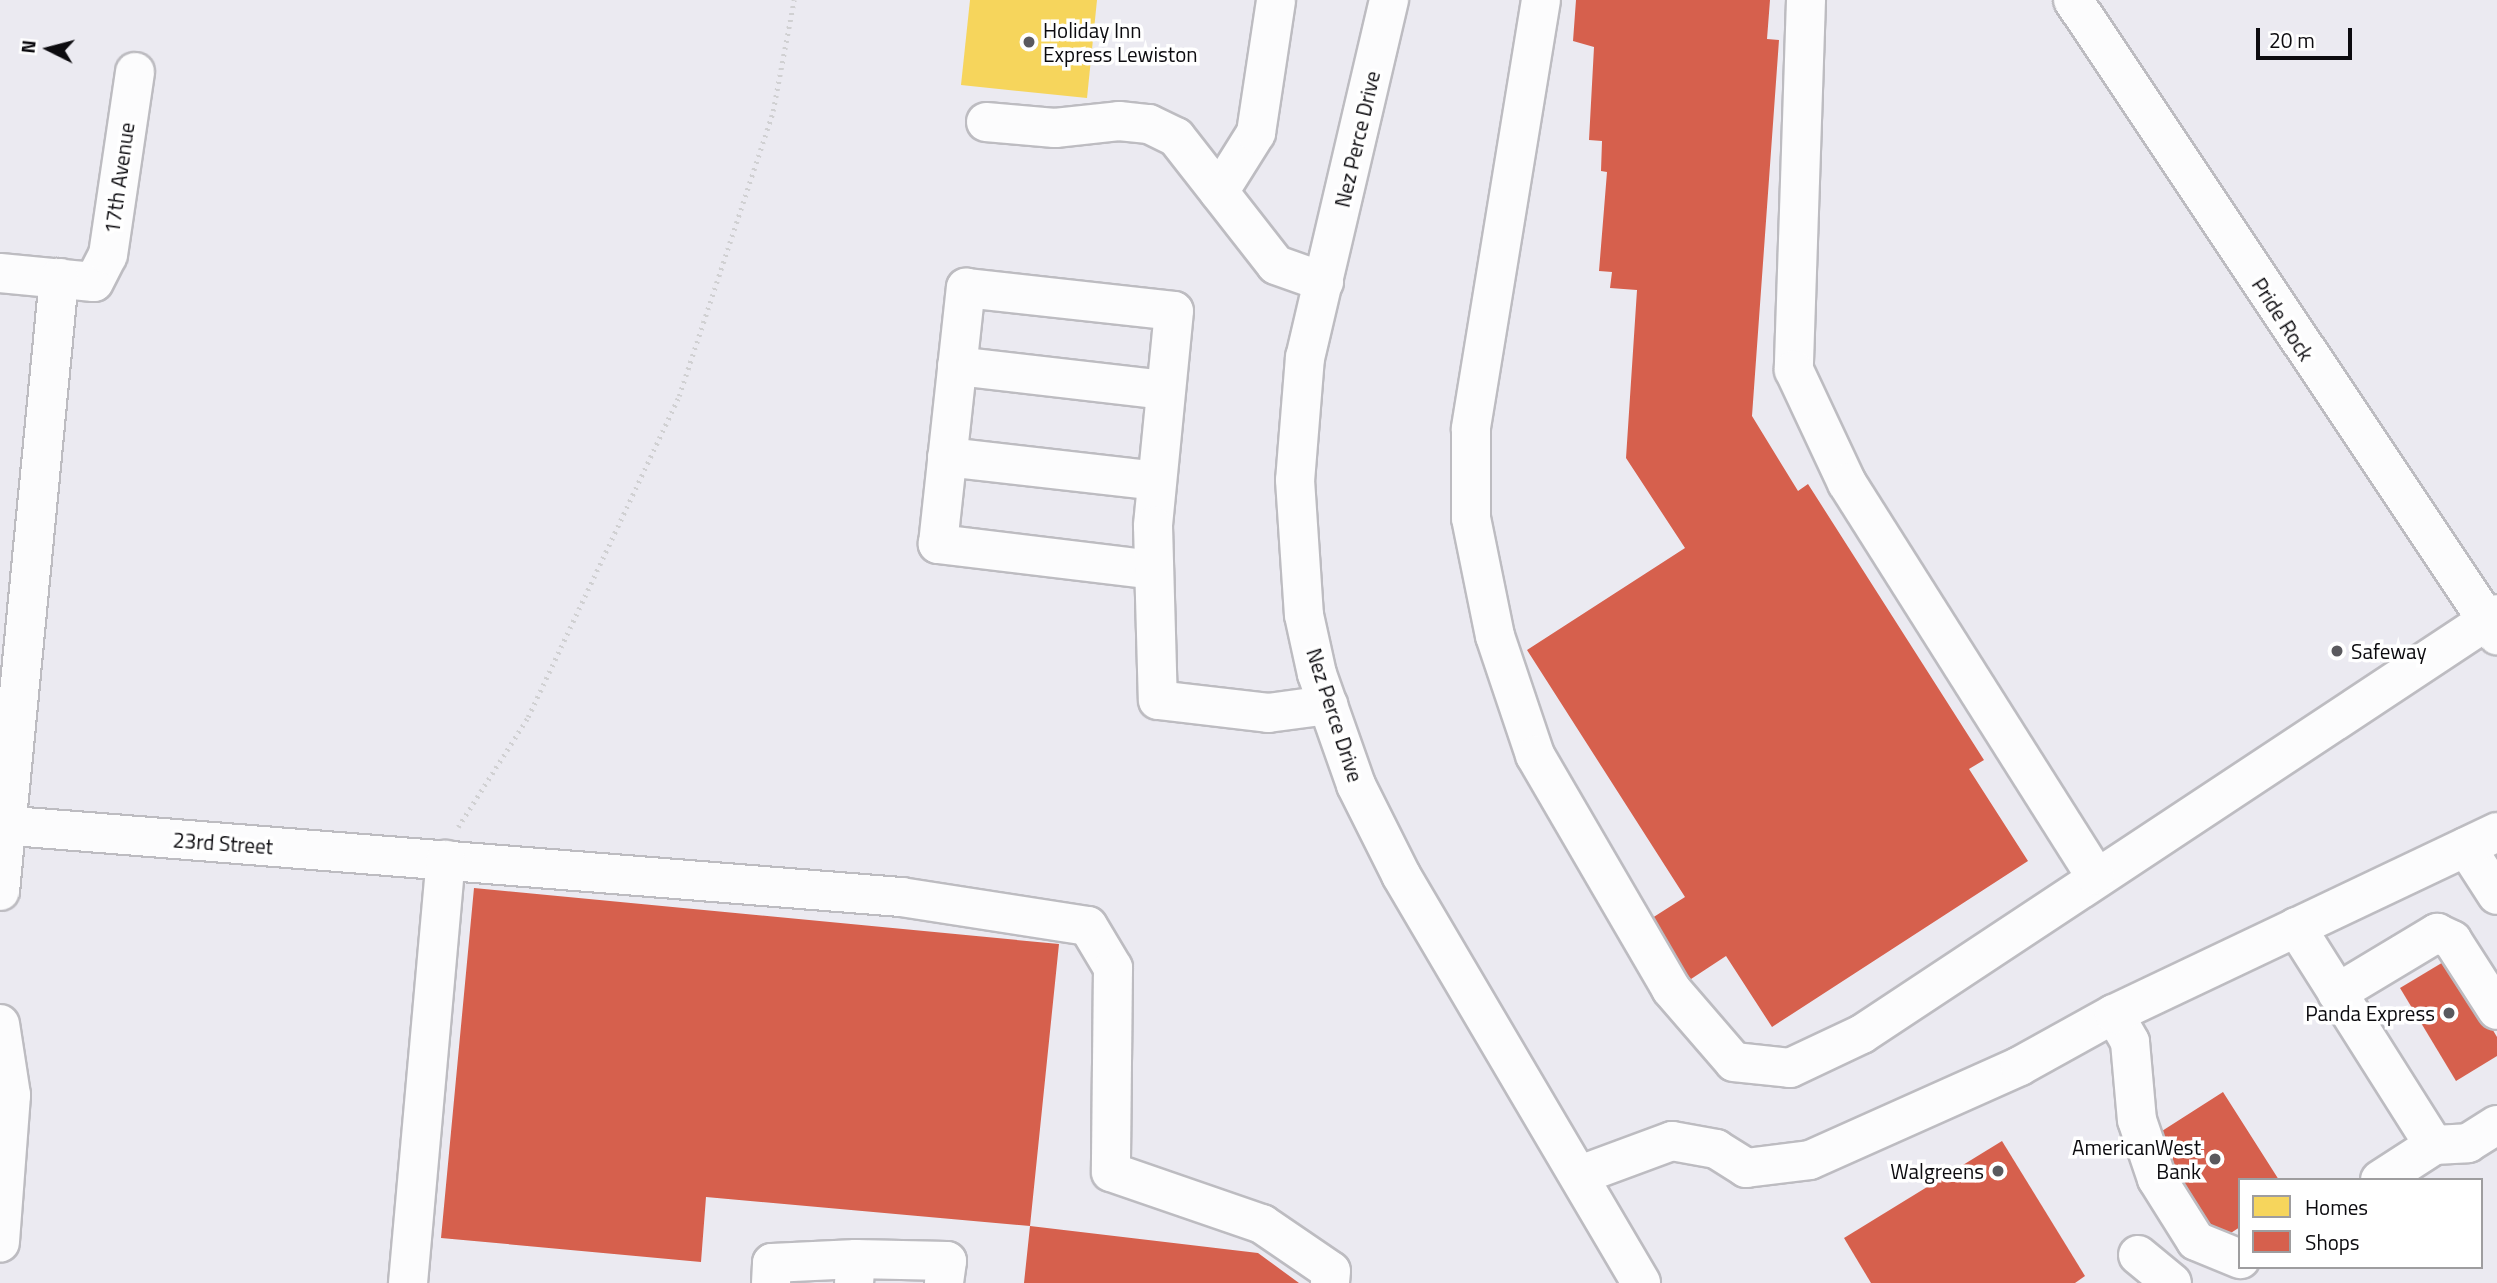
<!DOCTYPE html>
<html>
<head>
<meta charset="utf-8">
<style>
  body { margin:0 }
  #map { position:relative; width:2497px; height:1283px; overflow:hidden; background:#ebeaf1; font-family:"Titillium Web",sans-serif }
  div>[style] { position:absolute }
  .homes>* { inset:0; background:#f6d55c }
  .shops>* { inset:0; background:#d6604d }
  .path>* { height:4.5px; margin-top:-2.25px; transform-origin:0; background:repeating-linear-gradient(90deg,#d0d0d2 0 2px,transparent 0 7px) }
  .roads { filter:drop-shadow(2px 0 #bdbcc1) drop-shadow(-2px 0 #bdbcc1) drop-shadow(0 2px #bdbcc1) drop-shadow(0 -2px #bdbcc1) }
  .minor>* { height:38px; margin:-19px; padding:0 19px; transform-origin:19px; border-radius:19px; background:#fcfcfd }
  .dots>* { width:19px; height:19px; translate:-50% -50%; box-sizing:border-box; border:4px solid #fff; border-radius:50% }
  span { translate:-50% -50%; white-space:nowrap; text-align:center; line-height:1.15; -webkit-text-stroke:7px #fff; paint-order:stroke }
  .poi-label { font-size:21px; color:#0c0b0f }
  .left { translate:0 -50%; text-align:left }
  .right { translate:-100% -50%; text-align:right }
  .street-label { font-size:21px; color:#0c0b0f }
  .legend { position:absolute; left:2238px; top:1178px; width:245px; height:91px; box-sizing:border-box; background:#fff; border:2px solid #9e9d9f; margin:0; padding:9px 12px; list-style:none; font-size:21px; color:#0c0b0f }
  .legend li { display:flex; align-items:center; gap:14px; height:35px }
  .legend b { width:35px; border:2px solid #9e9d9f }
  .north { position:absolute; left:14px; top:14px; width:70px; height:70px; -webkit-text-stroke:5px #fff; paint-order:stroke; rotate:276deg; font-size:19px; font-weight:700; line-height:28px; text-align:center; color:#0c0b0f }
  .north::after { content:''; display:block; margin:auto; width:24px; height:32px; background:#0c0b0f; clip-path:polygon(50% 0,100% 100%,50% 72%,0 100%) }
  .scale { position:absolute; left:2256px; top:28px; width:96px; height:32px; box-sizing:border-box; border:4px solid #0c0b0f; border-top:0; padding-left:9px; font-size:21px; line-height:24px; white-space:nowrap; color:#0c0b0f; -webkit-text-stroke:5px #fff; paint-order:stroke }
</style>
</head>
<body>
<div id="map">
  <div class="homes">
    <i style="clip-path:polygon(970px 0,1097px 0,1087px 98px,961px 85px)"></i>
  </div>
  <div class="shops">
    <i style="clip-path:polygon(1576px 0,1770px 0,1767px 39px,1779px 40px,1752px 416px,1798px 491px,1808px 484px,1984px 760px,1969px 769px,2028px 861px,1772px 1027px,1726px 956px,1688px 981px,1649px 920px,1685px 897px,1527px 650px,1685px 548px,1626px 458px,1637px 290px,1610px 288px,1612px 272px,1599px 271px,1607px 172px,1601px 171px,1602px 141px,1589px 140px,1594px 47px,1573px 41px)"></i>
    <i style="clip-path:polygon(474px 888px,1059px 944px,1030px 1226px,1258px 1253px,1299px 1283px,1024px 1283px,1030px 1226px,706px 1197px,701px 1262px,441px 1238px)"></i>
    <i style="clip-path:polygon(2450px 958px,2497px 1037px,2497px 1056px,2456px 1081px,2400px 988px)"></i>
    <i style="clip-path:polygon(2223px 1092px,2279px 1180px,2240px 1180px,2240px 1227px,2217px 1242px,2151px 1138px)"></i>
    <i style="clip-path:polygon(2002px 1141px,2085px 1276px,2075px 1283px,1871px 1283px,1844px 1238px)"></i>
  </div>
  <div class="path">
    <i style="left:458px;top:827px;width:130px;rotate:-57.5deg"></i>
    <i style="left:528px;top:717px;width:355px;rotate:-64.8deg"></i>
    <i style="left:679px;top:396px;width:300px;rotate:-71.7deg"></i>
    <i style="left:773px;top:111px;width:113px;rotate:-79.3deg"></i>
  </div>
  <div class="roads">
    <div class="minor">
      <i style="left:1389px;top:0;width:367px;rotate:103.2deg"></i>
      <i style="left:1305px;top:357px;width:123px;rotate:94.6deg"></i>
      <i style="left:1295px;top:480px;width:135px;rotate:86.2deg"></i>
      <i style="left:1304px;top:615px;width:60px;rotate:77.6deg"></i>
      <i style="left:1317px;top:674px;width:118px;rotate:70.6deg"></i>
      <i style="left:1356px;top:785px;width:101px;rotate:63.4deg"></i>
      <i style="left:1401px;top:875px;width:473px;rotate:59.5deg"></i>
      <i style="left:1541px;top:0;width:435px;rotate:99.3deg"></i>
      <i style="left:1471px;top:429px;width:89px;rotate:90deg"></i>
      <i style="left:1471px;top:518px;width:120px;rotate:78.5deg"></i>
      <i style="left:1495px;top:636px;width:126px;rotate:71.4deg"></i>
      <i style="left:1535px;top:755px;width:271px;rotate:59.8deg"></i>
      <i style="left:1671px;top:989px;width:96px;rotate:49.2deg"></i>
      <i style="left:1734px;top:1062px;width:56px;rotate:6.1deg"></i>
      <i style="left:1790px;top:1068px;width:80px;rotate:-25.3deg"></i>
      <i style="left:1862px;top:1034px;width:761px;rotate:-33.48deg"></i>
      <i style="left:1806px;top:0;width:370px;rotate:91.9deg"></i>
      <i style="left:1794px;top:370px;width:125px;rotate:64.9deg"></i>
      <i style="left:1847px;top:483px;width:464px;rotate:57.7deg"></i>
      <i style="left:2073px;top:0;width:764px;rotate:56.27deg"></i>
      <i style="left:986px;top:122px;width:69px;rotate:5deg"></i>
      <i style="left:1055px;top:128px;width:64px;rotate:-6.2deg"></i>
      <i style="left:1119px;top:121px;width:30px;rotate:6deg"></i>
      <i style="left:1149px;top:124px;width:30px;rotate:26deg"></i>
      <i style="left:1176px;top:137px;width:162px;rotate:52deg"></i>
      <i style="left:1276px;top:265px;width:51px;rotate:19.5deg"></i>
      <i style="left:1219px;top:192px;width:70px;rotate:-57.9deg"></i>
      <i style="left:1256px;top:133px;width:134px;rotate:-81.4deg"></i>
      <i style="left:0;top:273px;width:94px;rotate:5.5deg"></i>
      <i style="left:94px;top:282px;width:30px;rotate:-63deg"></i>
      <i style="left:108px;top:255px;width:185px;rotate:-81.6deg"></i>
      <i style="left:957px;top:366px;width:210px;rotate:6.6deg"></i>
      <i style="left:947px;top:457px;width:211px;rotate:6.5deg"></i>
      <i style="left:1154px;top:570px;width:218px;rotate:-173.1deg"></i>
      <i style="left:938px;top:544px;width:258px;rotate:-83.8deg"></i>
      <i style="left:966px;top:288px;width:209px;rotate:6.3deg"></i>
      <i style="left:1174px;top:311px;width:216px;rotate:95.6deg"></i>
      <i style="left:1153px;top:526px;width:174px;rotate:88.4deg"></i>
      <i style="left:1158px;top:700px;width:111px;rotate:6.7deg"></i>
      <i style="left:1268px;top:713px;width:61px;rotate:-7.6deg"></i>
      <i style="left:0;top:825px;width:904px;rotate:4.57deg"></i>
      <i style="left:901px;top:897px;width:189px;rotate:8.8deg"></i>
      <i style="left:1088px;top:926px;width:49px;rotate:59.2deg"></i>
      <i style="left:1113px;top:968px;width:204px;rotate:90.6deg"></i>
      <i style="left:1111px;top:1172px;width:160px;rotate:19deg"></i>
      <i style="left:1262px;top:1224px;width:83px;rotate:34.3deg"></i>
      <i style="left:1331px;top:1271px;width:12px;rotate:95deg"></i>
      <i style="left:2466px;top:847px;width:57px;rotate:57.1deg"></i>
      <i style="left:0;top:891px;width:616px;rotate:-84.5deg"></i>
      <i style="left:2296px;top:927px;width:258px;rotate:57.7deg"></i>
      <i style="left:2337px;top:993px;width:117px;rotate:-31deg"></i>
      <i style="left:2437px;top:933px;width:17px;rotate:25deg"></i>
      <i style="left:2452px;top:940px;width:83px;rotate:57.3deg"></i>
      <i style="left:2114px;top:1014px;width:32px;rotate:60deg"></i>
      <i style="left:2130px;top:1042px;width:78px;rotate:84.9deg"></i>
      <i style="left:2137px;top:1120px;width:62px;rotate:71.3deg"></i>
      <i style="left:2157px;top:1179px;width:73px;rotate:57.8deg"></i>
      <i style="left:2196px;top:1241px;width:48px;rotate:22.2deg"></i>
      <i style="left:0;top:1024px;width:72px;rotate:81.2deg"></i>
      <i style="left:11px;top:1095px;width:148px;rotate:94.3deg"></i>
      <i style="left:1580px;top:1175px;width:98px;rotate:-20.3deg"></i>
      <i style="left:1672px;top:1141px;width:45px;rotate:10.3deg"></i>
      <i style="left:1716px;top:1149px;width:36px;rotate:32deg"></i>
      <i style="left:1746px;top:1168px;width:64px;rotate:-7.1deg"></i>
      <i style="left:1810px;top:1160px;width:230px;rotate:-24.1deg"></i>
      <i style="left:2020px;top:1066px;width:107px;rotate:-29deg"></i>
      <i style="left:2114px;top:1014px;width:424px;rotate:-25.4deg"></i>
      <i style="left:2380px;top:1180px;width:64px;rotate:-32.9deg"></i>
      <i style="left:2434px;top:1145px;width:34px;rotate:-3deg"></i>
      <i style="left:2468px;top:1143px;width:34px;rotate:-32deg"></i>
      <i style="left:2138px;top:1255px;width:44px;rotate:39.5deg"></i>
      <i style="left:408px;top:1283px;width:425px;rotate:-84.9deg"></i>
      <i style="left:771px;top:1283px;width:20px;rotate:-87deg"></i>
      <i style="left:772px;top:1263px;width:84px;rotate:-2.7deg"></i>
      <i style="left:854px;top:1283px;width:24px;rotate:-85deg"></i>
      <i style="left:856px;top:1259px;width:91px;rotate:1.3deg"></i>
      <i style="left:947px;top:1261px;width:22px;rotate:98deg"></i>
    </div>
  </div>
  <div class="dots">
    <i style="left:1029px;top:42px;background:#5a595e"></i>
    <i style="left:2337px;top:651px;background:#5a595e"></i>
    <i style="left:2449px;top:1013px;background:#5a595e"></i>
    <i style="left:2215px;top:1159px;background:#5a595e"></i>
    <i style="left:1998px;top:1171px;background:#5a595e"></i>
  </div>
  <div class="poi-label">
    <span class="left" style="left:1043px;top:42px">Holiday Inn<br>Express Lewiston</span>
    <span class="left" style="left:2351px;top:651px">Safeway</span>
    <span class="right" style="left:2435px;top:1013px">Panda Express</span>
    <span class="right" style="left:2201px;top:1159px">AmericanWest<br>Bank</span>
    <span class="right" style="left:1984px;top:1171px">Walgreens</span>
  </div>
  <div class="street-label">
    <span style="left:1357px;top:139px;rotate:-77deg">Nez Perce Drive</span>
    <span style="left:119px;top:178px;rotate:-82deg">17th Avenue</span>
    <span style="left:2283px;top:319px;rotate:57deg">Pride Rock</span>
    <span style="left:1335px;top:715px;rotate:72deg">Nez Perce Drive</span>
    <span style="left:223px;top:843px;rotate:4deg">23rd Street</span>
  </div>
  <ul class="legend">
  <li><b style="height:19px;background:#f6d55c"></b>Homes</li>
  <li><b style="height:19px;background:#d6604d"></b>Shops</li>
  </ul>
  <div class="north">N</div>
  <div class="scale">20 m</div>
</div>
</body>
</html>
